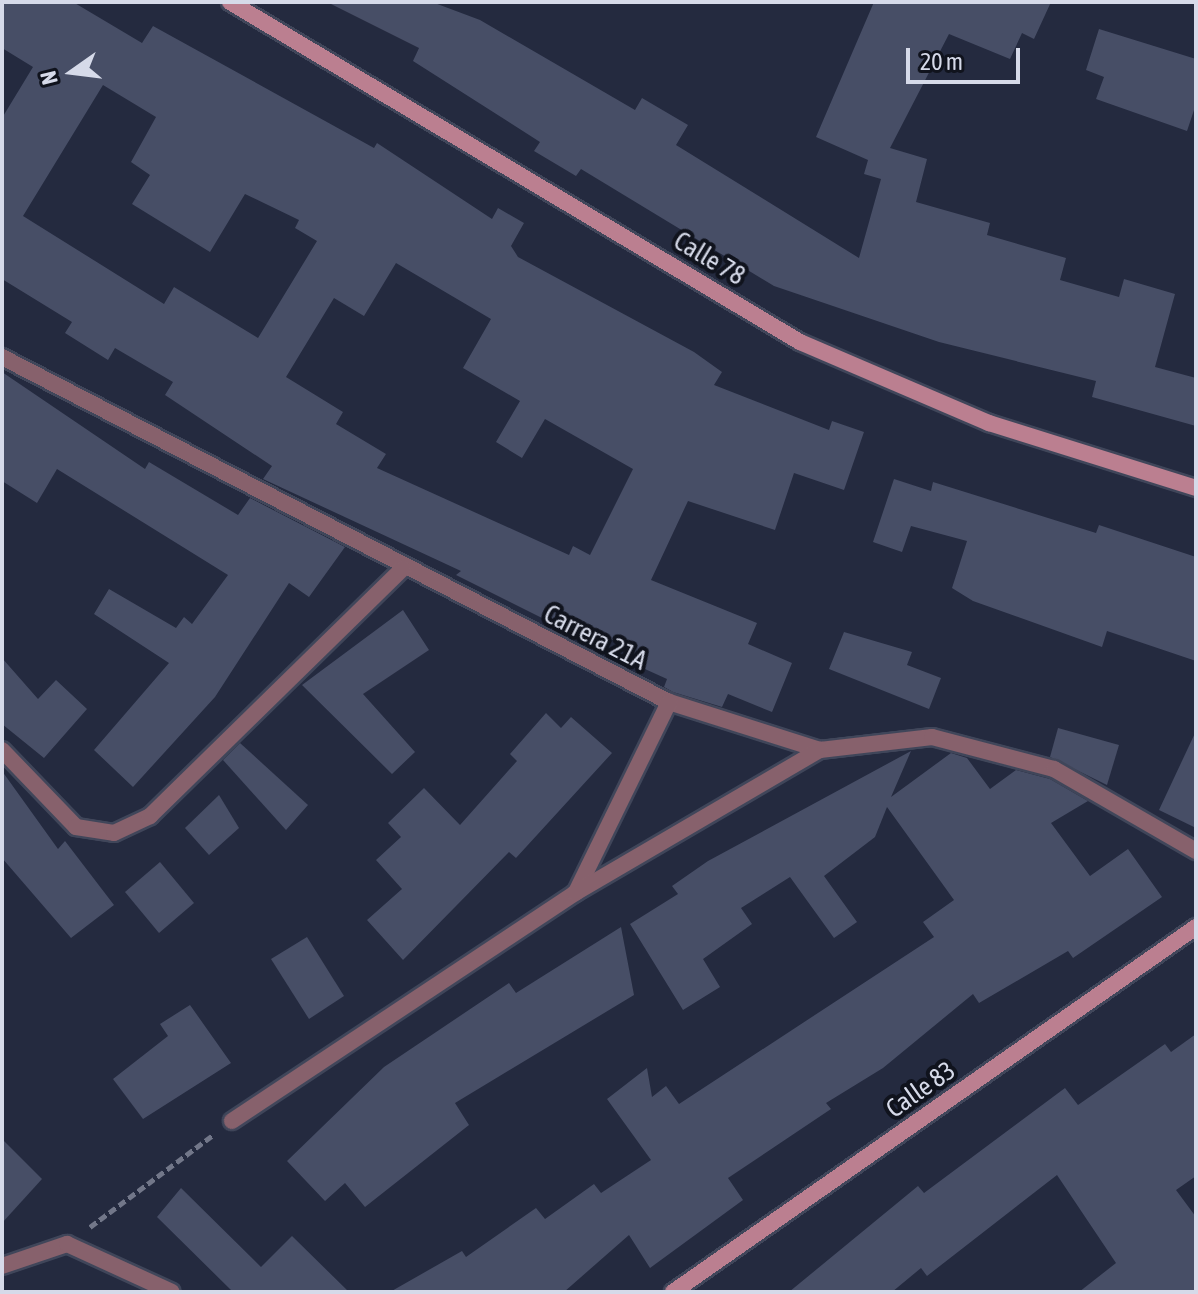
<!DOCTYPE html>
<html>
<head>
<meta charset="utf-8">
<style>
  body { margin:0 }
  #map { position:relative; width:1198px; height:1294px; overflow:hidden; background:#242a3f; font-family:"Asap Condensed",sans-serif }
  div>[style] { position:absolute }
  .building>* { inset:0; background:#474e66 }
  .path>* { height:5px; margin-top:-2.5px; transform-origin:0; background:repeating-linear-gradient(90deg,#727789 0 8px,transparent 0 12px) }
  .roads { filter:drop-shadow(2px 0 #40465a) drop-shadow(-2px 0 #40465a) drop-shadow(0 2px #40465a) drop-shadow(0 -2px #40465a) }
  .street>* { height:16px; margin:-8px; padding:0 8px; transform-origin:8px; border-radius:8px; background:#87616c }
  .secondary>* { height:16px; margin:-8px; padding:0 8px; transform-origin:8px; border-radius:8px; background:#bb7f90 }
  span { translate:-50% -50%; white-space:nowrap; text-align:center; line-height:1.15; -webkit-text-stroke:8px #10131d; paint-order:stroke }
  .street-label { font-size:26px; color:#d6dae9 }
  .frame { position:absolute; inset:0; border:4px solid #d6dae9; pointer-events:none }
  .north { position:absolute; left:32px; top:32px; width:80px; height:80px; -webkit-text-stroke:6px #10131d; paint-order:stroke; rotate:256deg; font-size:22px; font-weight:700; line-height:32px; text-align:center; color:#d6dae9 }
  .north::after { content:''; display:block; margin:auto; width:28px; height:36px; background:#d6dae9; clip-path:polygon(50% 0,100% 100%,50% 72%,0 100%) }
  .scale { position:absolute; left:906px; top:48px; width:114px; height:36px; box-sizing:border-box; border:4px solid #d6dae9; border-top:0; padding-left:10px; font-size:24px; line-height:28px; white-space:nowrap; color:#d6dae9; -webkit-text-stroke:6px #10131d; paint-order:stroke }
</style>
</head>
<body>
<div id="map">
  <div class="building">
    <i style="clip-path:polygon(evenodd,2px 2px,73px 2px,142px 43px,153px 26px,374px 148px,377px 143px,492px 219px,498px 208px,524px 223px,511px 246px,518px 257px,694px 352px,722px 372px,714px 385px,829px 430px,832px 421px,864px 432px,844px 490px,794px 473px,775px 530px,688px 501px,651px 580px,757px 623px,748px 644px,792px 663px,772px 712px,728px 694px,722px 707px,673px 692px,664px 687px,667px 679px,625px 660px,630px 650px,562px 612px,556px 625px,456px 575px,461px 571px,263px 479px,272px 466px,165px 395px,173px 382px,115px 348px,108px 360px,65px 333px,72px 322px,2px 279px,2px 118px,33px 67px,2px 48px,2px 2px,103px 85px,156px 117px,131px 162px,150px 175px,132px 204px,210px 252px,245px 194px,299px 220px,295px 228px,317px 241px,258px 338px,174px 287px,164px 304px,23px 216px,103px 85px,2px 2px,396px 263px,491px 319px,463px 368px,520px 401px,496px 442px,522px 458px,545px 419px,633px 469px,590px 555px,573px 546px,569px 555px,377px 468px,386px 454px,336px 424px,343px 412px,286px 377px,334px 298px,364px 316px,396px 263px)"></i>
    <i style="clip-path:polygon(327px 2px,432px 2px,480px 20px,635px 110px,642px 98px,688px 125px,676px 145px,859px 258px,881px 179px,864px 174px,868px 160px,816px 137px,874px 2px,1051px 2px,1034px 39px,1022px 33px,1010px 59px,949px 34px,890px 148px,927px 159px,916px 202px,990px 223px,987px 235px,1066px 258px,1060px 280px,1119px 297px,1124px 279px,1175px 294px,1155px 367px,1196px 378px,1196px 426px,1092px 397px,1096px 381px,939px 342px,774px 286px,581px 169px,576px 176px,534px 151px,540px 142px,413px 61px,419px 48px)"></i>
    <i style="clip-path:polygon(1099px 29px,1196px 59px,1196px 104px,1187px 131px,1096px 99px,1104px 77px,1086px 70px)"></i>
    <i style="clip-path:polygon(2px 372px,145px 469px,149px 462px,238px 515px,250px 498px,345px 547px,309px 597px,289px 583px,215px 697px,133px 787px,94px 750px,169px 663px,94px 614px,109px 589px,176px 628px,184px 617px,192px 624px,228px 575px,57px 469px,37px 503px,2px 481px)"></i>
    <i style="clip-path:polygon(894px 479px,931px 491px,933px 482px,1096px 533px,1099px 525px,1196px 557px,1196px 661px,1107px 631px,1102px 647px,973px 601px,952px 588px,967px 541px,911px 526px,902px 552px,873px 542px)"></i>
    <i style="clip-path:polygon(403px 610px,429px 650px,363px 694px,415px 752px,392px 774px,302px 685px)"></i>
    <i style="clip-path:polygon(844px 632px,912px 652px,907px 665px,941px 678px,929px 709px,829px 669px)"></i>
    <i style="clip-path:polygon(2px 658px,38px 699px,56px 680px,87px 709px,44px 758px,2px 724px)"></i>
    <i style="clip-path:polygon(546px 713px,561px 728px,571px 717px,612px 753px,516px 858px,509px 852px,403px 960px,367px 920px,402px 889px,376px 860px,401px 837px,388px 823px,424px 788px,460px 825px,517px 761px,510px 754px)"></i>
    <i style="clip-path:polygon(1058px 728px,1119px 745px,1107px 785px,1050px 757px)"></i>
    <i style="clip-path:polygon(1196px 731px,1196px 828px,1159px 810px)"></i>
    <i style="clip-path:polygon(240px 743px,308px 805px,286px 830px,223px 760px)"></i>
    <i style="clip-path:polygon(911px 751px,891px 797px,951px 753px,967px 758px,990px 789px,1016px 770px,1050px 779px,1088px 801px,1051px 823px,1090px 876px,1128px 849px,1162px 897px,1073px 958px,1068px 951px,979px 1003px,973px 994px,883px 1068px,826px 1103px,831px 1109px,728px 1178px,743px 1200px,650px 1268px,629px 1235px,564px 1292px,390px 1292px,462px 1251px,466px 1257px,536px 1208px,545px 1219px,594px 1184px,601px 1193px,651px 1160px,607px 1099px,647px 1068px,652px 1097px,666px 1086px,679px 1104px,934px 937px,923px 922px,954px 900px,887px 807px,875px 837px,824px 876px,857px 922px,834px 938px,790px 877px,741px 908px,752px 924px,703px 959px,720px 987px,683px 1010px,630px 924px,678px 894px,672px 886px,708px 861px)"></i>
    <i style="clip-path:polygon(2px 771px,58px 849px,65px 841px,114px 905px,71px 938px,2px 858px)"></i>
    <i style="clip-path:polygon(219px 795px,239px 828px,209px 855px,185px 828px)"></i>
    <i style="clip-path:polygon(160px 862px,194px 903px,159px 933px,125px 892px)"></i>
    <i style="clip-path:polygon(621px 927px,634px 995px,455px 1103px,469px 1125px,365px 1207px,345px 1183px,325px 1201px,287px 1161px,384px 1067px,509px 983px,516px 993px)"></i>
    <i style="clip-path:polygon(307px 937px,344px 996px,309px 1019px,271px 959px)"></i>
    <i style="clip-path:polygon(190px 1005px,231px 1063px,143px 1119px,113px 1079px,168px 1036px,160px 1024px)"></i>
    <i style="clip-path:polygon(1196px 1034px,1196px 1176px,1176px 1190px,1196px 1217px,1196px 1292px,1079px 1292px,1116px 1263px,1057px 1175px,927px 1276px,921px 1268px,892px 1292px,789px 1292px,918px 1186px,924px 1193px,1065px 1088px,1078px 1105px,1165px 1044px,1171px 1052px)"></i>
    <i style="clip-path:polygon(2px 1139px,42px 1179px,2px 1223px)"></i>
    <i style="clip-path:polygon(181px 1188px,261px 1267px,292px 1236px,349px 1292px,233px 1292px,157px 1217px)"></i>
  </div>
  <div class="path">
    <i style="left:90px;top:1227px;width:154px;rotate:-36.8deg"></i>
  </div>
  <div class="roads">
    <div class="street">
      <i style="left:2px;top:357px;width:751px;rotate:27.35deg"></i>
      <i style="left:669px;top:702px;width:158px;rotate:17.6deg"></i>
      <i style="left:820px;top:750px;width:113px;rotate:-6.6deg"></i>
      <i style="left:932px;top:737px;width:126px;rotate:14.7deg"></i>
      <i style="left:1054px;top:769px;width:164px;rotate:30deg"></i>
      <i style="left:2px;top:750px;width:107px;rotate:46.1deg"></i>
      <i style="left:76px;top:827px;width:38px;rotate:9deg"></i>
      <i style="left:114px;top:833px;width:40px;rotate:-25deg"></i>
      <i style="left:150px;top:816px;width:354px;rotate:-44.4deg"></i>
      <i style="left:576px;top:892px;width:212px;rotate:-63.9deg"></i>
      <i style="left:232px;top:1121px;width:412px;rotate:-33.6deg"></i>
      <i style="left:575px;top:893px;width:284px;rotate:-30.3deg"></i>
      <i style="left:2px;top:1266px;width:69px;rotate:-18.7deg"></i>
      <i style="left:67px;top:1244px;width:115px;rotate:24.6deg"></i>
    </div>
    <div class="secondary">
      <i style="left:230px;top:2px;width:664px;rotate:30.82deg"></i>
      <i style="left:800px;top:342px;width:206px;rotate:23.2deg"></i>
      <i style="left:989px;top:423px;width:217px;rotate:17.4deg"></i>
      <i style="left:673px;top:1292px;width:638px;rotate:-34.91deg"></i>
    </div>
  </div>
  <div class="street-label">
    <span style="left:709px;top:259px;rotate:31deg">Calle 78</span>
    <span style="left:595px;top:638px;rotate:27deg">Carrera 21A</span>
    <span style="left:921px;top:1090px;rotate:-35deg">Calle 83</span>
  </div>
  <div class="frame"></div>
  <div class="north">N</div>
  <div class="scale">20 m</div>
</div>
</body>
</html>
